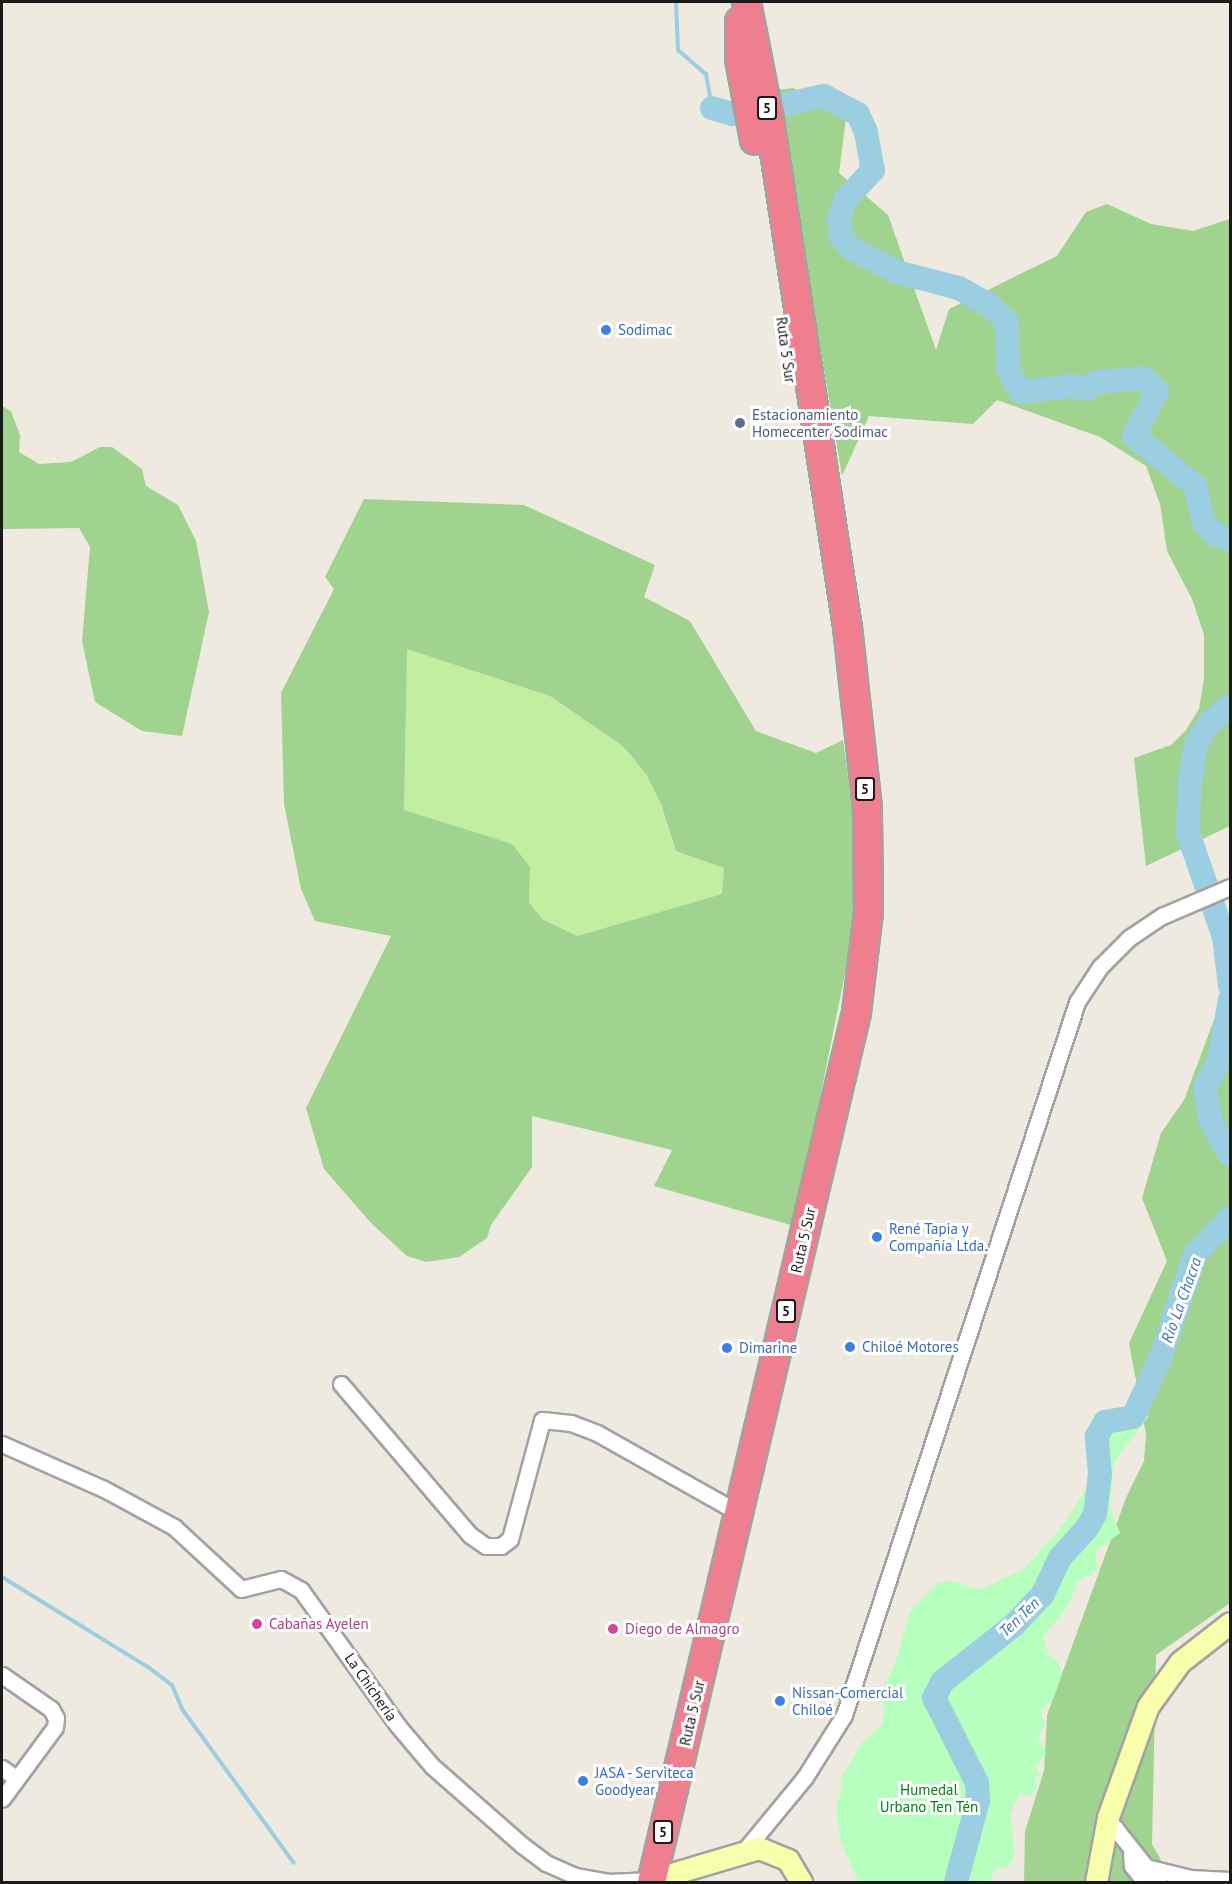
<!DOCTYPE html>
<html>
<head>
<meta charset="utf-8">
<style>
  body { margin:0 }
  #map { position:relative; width:1232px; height:1884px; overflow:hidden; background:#eeeae0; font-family:"PT Sans",sans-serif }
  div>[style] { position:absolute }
  .grass>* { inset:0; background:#c2ef9f }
  .forest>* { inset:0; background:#a0d290 }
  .park>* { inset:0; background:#b6ffbf }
  .stream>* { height:4px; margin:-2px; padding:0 2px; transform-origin:2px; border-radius:2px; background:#9bcee1 }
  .river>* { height:24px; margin:-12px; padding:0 12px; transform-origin:12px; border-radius:12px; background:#9bcee1 }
  .roads { filter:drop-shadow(2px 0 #a2a2a2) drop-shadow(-2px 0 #a2a2a2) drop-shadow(0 2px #a2a2a2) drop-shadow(0 -2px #a2a2a2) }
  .street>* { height:15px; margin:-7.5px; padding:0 7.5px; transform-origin:7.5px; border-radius:7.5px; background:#fff }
  .secondary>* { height:21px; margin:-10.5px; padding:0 10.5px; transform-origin:10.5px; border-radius:10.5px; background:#f7ffad }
  .highway>* { height:27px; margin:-13.5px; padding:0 13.5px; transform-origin:13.5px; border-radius:13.5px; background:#ef7e8e }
  .dots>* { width:16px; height:16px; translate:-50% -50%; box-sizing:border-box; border:3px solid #fff; border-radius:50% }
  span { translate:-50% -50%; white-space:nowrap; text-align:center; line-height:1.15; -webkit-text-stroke:6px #fff; paint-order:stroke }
  .shield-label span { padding:2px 4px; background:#fff; border:2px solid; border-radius:4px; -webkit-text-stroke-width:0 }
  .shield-label { font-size:14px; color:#1b1b1b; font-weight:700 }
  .shop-label { font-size:15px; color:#366cbe }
  .left { translate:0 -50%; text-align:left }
  .street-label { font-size:15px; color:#1b1b1b }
  .service-label { font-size:15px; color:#4e5e75 }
  .hotel-label { font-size:15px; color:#b23c85 }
  .park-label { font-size:15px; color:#008311 }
  .water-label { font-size:16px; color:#3f74b4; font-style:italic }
  .frame { position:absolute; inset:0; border:3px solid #1b1b1b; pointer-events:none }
</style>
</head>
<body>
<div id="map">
  <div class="grass">
    <i style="clip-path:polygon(406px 648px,550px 696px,623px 746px,646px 774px,661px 804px,676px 851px,724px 868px,722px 894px,577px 936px,542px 919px,529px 902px,530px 867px,404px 810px)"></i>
  </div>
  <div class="forest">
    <i style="clip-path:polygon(793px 88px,847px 110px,839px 173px,888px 215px,936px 350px,949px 309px,1057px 256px,1086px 212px,1107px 204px,1151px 224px,1193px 231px,1230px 219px,1230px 826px,1146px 866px,1134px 758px,1171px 745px,1186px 730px,1199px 709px,1204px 679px,1204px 635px,1192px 599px,1167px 551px,1160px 504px,1146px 466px,1100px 437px,997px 400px,973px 424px,869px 416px,842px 476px,777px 90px)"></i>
    <i style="clip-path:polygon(2px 406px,11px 411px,20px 435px,19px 452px,39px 464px,71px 462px,100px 447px,112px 447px,142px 469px,146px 486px,178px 505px,196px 541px,209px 612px,182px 736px,142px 731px,95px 702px,82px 641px,90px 547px,79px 528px,2px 529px)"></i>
    <i style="clip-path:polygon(evenodd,364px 499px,524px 505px,655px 565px,644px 597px,690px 621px,756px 731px,816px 753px,843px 740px,855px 829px,855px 898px,848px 959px,794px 1226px,654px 1186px,672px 1150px,532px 1116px,532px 1167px,491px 1225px,487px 1238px,459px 1257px,426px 1262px,407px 1256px,371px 1223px,324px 1169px,306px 1108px,391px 936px,315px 921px,301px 889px,284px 804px,281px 693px,334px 589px,325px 577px,364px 499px,407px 649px,550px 696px,623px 746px,646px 774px,661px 804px,676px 851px,724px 868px,722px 894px,577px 936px,542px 919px,529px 902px,530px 867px,512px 844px,404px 810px,407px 649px)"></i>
    <i style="clip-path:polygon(1230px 960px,1230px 1603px,1156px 1655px,1152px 1844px,1173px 1882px,1024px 1882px,1025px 1831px,1044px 1771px,1047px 1715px,1126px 1498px,1144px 1461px,1146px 1434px,1129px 1343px,1167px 1261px,1142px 1198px,1161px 1133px,1184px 1100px,1223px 996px)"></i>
  </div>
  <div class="park">
    <i style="clip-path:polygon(1147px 1410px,1148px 1417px,1113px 1464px,1110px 1508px,1120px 1533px,1096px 1551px,1097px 1571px,1078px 1581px,1069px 1604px,1043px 1638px,1048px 1654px,1058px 1662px,1062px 1674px,1054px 1697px,1041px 1712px,1045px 1725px,1038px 1737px,1046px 1752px,1035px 1767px,1041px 1776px,1034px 1778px,1037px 1788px,1030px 1796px,1019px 1794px,1010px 1816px,1015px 1854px,1009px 1866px,995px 1869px,990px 1882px,858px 1882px,840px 1839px,836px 1806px,842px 1790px,840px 1780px,863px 1741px,883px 1724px,884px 1685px,895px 1665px,910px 1611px,938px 1583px,951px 1581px,980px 1590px,1025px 1568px,1065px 1523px,1091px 1481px,1097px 1447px,1106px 1424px,1119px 1417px,1135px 1419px)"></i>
  </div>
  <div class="stream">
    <i style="left:676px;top:2px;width:48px;rotate:87.6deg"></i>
    <i style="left:678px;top:50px;width:37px;rotate:41deg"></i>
    <i style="left:706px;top:74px;width:35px;rotate:80deg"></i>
    <i style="left:2px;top:1577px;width:172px;rotate:31.7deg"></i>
    <i style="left:148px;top:1667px;width:30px;rotate:37deg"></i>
    <i style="left:172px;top:1685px;width:26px;rotate:67deg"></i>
    <i style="left:182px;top:1709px;width:190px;rotate:54deg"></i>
  </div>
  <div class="river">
    <i style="left:788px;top:104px;width:37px;rotate:-13deg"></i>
    <i style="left:824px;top:96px;width:38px;rotate:28deg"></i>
    <i style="left:858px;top:114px;width:20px;rotate:66deg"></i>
    <i style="left:866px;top:132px;width:39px;rotate:80deg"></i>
    <i style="left:873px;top:170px;width:40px;rotate:133deg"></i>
    <i style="left:846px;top:199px;width:20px;rotate:110deg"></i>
    <i style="left:839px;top:218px;width:19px;rotate:84deg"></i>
    <i style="left:841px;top:237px;width:15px;rotate:48deg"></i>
    <i style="left:851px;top:248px;width:52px;rotate:27.6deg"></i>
    <i style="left:897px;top:272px;width:64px;rotate:14.5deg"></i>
    <i style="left:959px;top:288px;width:34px;rotate:30deg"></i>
    <i style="left:989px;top:305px;width:25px;rotate:43deg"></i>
    <i style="left:1007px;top:322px;width:47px;rotate:88.8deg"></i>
    <i style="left:1008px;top:369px;width:26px;rotate:61deg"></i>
    <i style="left:1021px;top:392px;width:51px;rotate:-6.7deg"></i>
    <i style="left:1072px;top:386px;width:14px;rotate:12deg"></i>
    <i style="left:1086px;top:389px;width:15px;rotate:-28deg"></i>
    <i style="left:1099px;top:382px;width:44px;rotate:-5.2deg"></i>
    <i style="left:1143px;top:378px;width:19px;rotate:43deg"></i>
    <i style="left:1157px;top:391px;width:51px;rotate:117.1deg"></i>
    <i style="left:1134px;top:436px;width:79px;rotate:39.3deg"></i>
    <i style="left:1195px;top:486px;width:38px;rotate:76deg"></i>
    <i style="left:1204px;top:523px;width:17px;rotate:45deg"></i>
    <i style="left:1216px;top:535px;width:15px;rotate:20deg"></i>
    <i style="left:712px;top:108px;width:21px;rotate:17deg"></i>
    <i style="left:1206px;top:885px;width:55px;rotate:-109.1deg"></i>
    <i style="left:1188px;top:833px;width:52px;rotate:-87.8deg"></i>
    <i style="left:1190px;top:781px;width:37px;rotate:-81deg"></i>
    <i style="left:1196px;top:744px;width:25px;rotate:-58deg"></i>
    <i style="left:1209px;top:723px;width:27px;rotate:-39deg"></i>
    <i style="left:1214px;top:908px;width:31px;rotate:71deg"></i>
    <i style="left:1224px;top:937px;width:49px;rotate:83deg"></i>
    <i style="left:1230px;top:999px;width:61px;rotate:99.5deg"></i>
    <i style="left:1220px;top:1059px;width:32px;rotate:118deg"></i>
    <i style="left:1205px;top:1087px;width:33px;rotate:81deg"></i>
    <i style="left:1210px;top:1120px;width:40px;rotate:60.3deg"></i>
    <i style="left:956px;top:1882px;width:84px;rotate:-74.8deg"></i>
    <i style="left:978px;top:1801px;width:18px;rotate:-93deg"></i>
    <i style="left:977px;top:1783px;width:95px;rotate:-116.8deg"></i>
    <i style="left:934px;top:1698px;width:18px;rotate:-63deg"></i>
    <i style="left:942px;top:1682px;width:92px;rotate:-38.4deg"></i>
    <i style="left:1014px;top:1625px;width:42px;rotate:-46.9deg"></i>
    <i style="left:1043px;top:1594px;width:40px;rotate:-65deg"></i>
    <i style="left:1060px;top:1558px;width:40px;rotate:-48deg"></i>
    <i style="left:1087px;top:1528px;width:16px;rotate:-60deg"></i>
    <i style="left:1095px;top:1514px;width:40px;rotate:-82.9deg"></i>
    <i style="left:1100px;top:1474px;width:38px;rotate:-95deg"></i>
    <i style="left:1097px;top:1436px;width:16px;rotate:-60deg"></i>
    <i style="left:1105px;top:1422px;width:28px;rotate:-10deg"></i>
    <i style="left:1133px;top:1417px;width:64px;rotate:-65deg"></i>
    <i style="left:1160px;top:1359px;width:110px;rotate:-71.4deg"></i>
    <i style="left:1195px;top:1255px;width:51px;rotate:-46.6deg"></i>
  </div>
  <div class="roads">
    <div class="street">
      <i style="left:341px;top:1384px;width:199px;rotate:49.5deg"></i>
      <i style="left:470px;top:1535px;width:19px;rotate:35deg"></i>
      <i style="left:486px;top:1546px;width:15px"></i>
      <i style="left:501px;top:1546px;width:11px;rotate:-38deg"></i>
      <i style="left:510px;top:1539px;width:123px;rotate:-74.9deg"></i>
      <i style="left:542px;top:1420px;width:29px;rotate:6deg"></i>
      <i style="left:571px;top:1423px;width:28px;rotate:21deg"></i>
      <i style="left:597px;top:1433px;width:163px;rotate:29.4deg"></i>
      <i style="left:2px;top:1444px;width:111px;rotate:23.8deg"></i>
      <i style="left:104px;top:1489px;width:80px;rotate:28.5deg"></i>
      <i style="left:174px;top:1527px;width:91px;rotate:42.8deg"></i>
      <i style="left:241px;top:1589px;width:41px;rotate:-14deg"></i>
      <i style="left:281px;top:1579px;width:23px;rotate:29deg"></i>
      <i style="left:301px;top:1590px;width:167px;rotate:54.5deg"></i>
      <i style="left:398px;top:1726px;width:52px;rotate:49.6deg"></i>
      <i style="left:432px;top:1766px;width:120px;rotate:41.3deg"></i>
      <i style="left:522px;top:1845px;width:30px;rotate:37deg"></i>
      <i style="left:546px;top:1863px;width:32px;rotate:24deg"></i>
      <i style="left:575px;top:1876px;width:34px;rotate:10deg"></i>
      <i style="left:608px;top:1882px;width:43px;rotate:-2.7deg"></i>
      <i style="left:2px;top:1675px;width:60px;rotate:34.8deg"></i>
      <i style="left:51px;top:1709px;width:10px;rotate:61deg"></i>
      <i style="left:56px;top:1718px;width:9px;rotate:96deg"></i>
      <i style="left:55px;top:1727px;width:89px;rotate:126.4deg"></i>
      <i style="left:2px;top:1768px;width:17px;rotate:36deg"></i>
      <i style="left:1103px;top:1841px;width:18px;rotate:-47deg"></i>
      <i style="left:1115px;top:1828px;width:50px;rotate:51.5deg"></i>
      <i style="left:1146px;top:1867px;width:45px;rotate:14deg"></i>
      <i style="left:1190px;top:1878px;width:40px;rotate:2.9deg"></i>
      <i style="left:744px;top:1851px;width:96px;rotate:-50.5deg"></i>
      <i style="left:805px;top:1777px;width:73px;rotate:-57.8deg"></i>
      <i style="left:844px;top:1715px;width:750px;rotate:-71.9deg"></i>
      <i style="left:1077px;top:1002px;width:42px;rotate:-56.7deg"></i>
      <i style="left:1100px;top:967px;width:41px;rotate:-45deg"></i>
      <i style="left:1129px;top:938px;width:40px;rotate:-34deg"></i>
      <i style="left:1162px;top:916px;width:74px;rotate:-23.1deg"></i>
      <i style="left:1131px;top:1854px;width:12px;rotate:85deg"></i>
      <i style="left:1132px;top:1866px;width:13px;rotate:51deg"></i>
      <i style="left:1140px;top:1876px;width:20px;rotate:18deg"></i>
    </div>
    <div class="secondary">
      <i style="left:651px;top:1880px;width:113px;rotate:-16.5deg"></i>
      <i style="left:759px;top:1848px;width:31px;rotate:22deg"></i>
      <i style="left:788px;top:1860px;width:26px;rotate:59deg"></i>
      <i style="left:1096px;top:1882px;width:66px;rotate:-79.5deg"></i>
      <i style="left:1108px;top:1817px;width:118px;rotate:-70.2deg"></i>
      <i style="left:1148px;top:1706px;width:54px;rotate:-54deg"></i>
      <i style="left:1180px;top:1662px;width:63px;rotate:-38deg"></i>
    </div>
    <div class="highway">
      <i style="left:739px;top:21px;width:37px;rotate:90deg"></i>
      <i style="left:739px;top:58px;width:83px;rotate:79.6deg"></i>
      <i style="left:651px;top:1882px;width:894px;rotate:-76.74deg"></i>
      <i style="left:856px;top:1012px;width:101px;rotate:-83.2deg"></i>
      <i style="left:868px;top:912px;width:104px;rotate:-90.6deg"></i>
      <i style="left:867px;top:808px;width:182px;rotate:-96.3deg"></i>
      <i style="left:847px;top:627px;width:514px;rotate:-98.73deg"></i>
      <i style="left:769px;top:119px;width:119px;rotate:-101.1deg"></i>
    </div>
  </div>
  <div class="dots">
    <i style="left:606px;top:330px;background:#3f7fe0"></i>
    <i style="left:740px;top:423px;background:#5c6f8a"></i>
    <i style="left:877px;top:1237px;background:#3f7fe0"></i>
    <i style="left:850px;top:1347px;background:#3f7fe0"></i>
    <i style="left:727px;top:1348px;background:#3f7fe0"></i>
    <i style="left:257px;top:1624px;background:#d1479c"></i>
    <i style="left:613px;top:1629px;background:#d1479c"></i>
    <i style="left:780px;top:1701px;background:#3f7fe0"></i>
    <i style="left:583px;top:1781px;background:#3f7fe0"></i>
  </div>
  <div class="shield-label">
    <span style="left:767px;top:108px">5</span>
    <span style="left:865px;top:789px">5</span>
    <span style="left:786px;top:1311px">5</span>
    <span style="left:663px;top:1832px">5</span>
  </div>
  <div class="shop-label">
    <span class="left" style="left:618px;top:330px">Sodimac</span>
    <span class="left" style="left:889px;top:1237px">René Tapia y<br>Compañía Ltda.</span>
    <span class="left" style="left:862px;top:1347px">Chiloé Motores</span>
    <span class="left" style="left:739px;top:1348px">Dimarine</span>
    <span class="left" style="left:792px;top:1701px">Nissan-Comercial<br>Chiloé</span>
    <span class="left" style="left:595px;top:1781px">JASA - Serviteca<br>Goodyear</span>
  </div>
  <div class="street-label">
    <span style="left:786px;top:350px;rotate:82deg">Ruta 5 Sur</span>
    <span style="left:803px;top:1240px;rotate:-77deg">Ruta 5 Sur</span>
    <span style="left:371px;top:1687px;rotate:55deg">La Chichería</span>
    <span style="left:692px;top:1713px;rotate:-77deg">Ruta 5 Sur</span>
  </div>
  <div class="service-label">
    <span class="left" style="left:752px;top:423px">Estacionamiento<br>Homecenter Sodimac</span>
  </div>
  <div class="hotel-label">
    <span class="left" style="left:269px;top:1624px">Cabañas Ayelen</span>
    <span class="left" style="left:625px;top:1629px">Diego de Almagro</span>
  </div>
  <div class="park-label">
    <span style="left:929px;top:1798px">Humedal<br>Urbano Ten Tén</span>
  </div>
  <div class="water-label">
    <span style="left:1181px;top:1300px;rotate:-70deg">Río La Chacra</span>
    <span style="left:1019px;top:1617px;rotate:-44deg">Ten Ten</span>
  </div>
  <div class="frame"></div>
</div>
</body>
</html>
